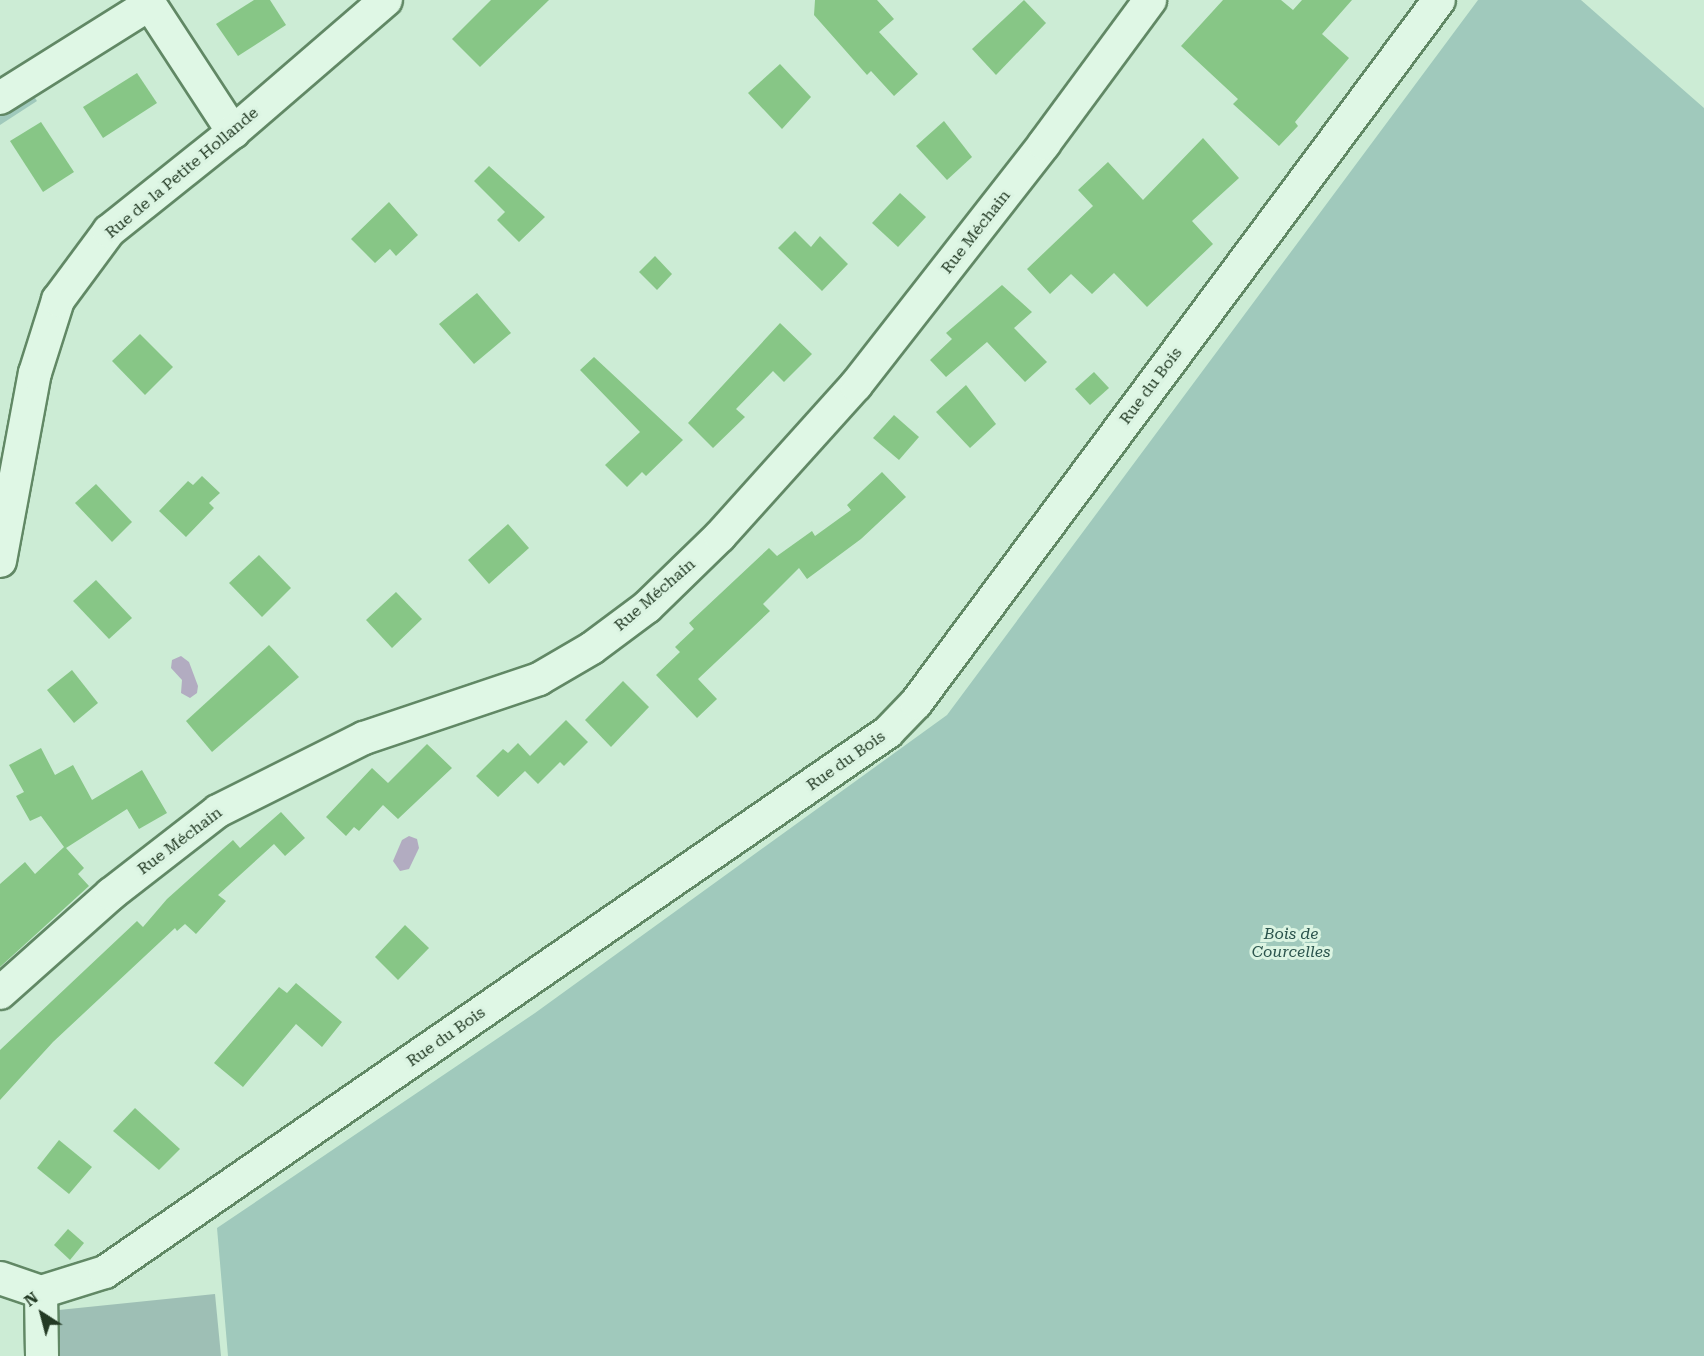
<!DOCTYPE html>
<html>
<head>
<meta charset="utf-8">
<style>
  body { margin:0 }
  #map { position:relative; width:1704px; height:1356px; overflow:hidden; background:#ccecd5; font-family:"Roboto Serif",serif }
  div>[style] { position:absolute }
  .green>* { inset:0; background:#a0c9bc }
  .cemetery>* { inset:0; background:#9ebfb5 }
  .water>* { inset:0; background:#b2acc1 }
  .building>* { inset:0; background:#87c686 }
  .roads { filter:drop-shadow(2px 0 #618865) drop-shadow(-2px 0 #618865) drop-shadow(0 2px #618865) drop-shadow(0 -2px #618865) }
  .street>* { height:32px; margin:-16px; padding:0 16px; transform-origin:16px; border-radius:16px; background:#dff7e5 }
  span { translate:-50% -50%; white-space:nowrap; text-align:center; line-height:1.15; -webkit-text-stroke:6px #dbf4e2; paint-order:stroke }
  .street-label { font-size:16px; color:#233a24 }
  .park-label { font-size:16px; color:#2b544d; font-style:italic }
  .north { position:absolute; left:12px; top:1284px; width:60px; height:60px; -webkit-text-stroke:4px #dbf4e2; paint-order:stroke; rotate:324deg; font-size:16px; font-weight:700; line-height:24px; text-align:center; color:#233a24 }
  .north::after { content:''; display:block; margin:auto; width:21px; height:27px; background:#233a24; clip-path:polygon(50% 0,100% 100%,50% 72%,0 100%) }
</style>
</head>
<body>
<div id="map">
  <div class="green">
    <i style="clip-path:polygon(1478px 0,1581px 0,1704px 108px,1704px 1356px,228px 1356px,217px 1228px,535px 1013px,947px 715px)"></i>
    <i style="clip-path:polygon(33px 95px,37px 101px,0 125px,0 116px)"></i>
  </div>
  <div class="cemetery">
    <i style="clip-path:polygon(215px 1294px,221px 1356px,53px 1356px,49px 1311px)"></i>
  </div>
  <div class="water">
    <i style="clip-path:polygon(181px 656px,189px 662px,198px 686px,197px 693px,190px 698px,181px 693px,182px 680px,171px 668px,172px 660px)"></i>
    <i style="clip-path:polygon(409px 836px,417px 839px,419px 848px,409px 869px,400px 871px,393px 861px,402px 840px)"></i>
  </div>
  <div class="building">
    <i style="clip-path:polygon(254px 0,270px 0,286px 25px,238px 56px,216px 24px)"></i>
    <i style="clip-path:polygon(491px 0,549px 0,480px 67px,452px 39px)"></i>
    <i style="clip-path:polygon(815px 0,877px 0,894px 19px,879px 32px,918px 74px,894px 96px,871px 71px,867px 75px,814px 15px)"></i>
    <i style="clip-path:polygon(1024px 0,1046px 23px,996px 75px,972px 49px)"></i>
    <i style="clip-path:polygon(1223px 0,1281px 0,1293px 10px,1302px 0,1352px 0,1322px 34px,1349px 58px,1295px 122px,1298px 126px,1279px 146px,1233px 104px,1238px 99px,1181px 46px)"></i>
    <i style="clip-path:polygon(780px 64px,811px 97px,782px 129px,748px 93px)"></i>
    <i style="clip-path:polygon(137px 73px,157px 103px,103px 138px,83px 107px)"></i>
    <i style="clip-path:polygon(944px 121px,972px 157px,947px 180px,916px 146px)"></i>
    <i style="clip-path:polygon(41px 122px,74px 172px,43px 192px,10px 141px)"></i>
    <i style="clip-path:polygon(1203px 138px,1239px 178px,1192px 221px,1213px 244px,1147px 307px,1114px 273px,1092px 294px,1071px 274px,1050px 294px,1027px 269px,1093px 206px,1078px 190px,1108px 162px,1143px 200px)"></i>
    <i style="clip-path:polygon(489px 166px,545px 217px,519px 242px,497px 220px,505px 212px,474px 181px)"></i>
    <i style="clip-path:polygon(900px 193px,926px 217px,898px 247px,872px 223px)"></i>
    <i style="clip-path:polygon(389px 202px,418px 235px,396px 256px,390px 249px,375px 263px,351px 239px)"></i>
    <i style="clip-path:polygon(795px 231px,811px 247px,820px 236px,848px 264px,822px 291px,778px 248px)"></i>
    <i style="clip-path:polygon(655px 256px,672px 274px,657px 290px,639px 272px)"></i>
    <i style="clip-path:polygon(1002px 285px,1032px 312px,1014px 328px,1047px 362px,1025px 382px,987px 342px,946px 377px,930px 360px,952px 339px,946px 333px)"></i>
    <i style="clip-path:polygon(477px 293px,511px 333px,474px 364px,439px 324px)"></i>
    <i style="clip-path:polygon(780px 323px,812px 354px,784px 382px,773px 371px,736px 409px,745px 417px,713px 448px,688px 423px)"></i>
    <i style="clip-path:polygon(140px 334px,173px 367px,145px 395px,112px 361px)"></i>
    <i style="clip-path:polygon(594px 357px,683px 440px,646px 476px,642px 472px,627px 487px,605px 465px,640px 432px,580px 370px)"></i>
    <i style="clip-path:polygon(1094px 372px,1109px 388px,1090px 405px,1075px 389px)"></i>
    <i style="clip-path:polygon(966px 385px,996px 424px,970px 448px,936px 412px)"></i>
    <i style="clip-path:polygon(894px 415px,919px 437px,899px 460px,873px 438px)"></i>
    <i style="clip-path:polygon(882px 472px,906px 497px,861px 539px,807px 579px,799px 568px,763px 604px,770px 611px,698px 679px,717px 699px,697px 718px,656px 675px,680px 652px,675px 647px,694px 629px,689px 623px,769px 548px,777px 556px,812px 531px,815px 536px,851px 510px,847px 505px)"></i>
    <i style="clip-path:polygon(202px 476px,220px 493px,209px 503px,214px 508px,186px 537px,159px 511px,188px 481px,193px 485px)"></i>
    <i style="clip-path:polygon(96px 484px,132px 522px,112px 542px,75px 503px)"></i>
    <i style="clip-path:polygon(508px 524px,529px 548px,489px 584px,468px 560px)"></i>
    <i style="clip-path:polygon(259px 555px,291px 588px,262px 617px,229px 583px)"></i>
    <i style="clip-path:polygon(96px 580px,132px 618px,109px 639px,73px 601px)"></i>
    <i style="clip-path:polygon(396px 592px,422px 619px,392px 648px,366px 620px)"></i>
    <i style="clip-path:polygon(269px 645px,299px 677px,212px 752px,186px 721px)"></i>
    <i style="clip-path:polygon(72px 670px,98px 703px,74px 723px,47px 690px)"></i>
    <i style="clip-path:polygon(623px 681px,649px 707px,611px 747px,585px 720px)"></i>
    <i style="clip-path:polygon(566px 720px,588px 742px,564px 766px,560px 762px,538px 784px,525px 771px,498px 797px,476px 776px,503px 749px,508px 753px,518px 743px,530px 756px)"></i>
    <i style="clip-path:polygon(427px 744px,452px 768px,398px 819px,383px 805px,359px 831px,354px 827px,346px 836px,326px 817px,372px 768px,388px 783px)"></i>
    <i style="clip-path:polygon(41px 748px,55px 775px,73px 765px,92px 800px,142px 770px,167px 813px,139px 829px,127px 809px,66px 848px,84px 868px,78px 874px,89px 886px,0 967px,0 884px,25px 862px,35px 874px,64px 847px,41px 816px,30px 821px,16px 796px,24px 792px,9px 765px)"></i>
    <i style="clip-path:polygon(281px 812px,305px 838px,285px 856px,274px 844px,218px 895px,226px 901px,196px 934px,185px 924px,177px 931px,175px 928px,53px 1042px,0 1100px,0 1050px,137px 921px,143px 927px,167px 899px,233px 840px,240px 848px)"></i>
    <i style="clip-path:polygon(405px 925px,429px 948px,398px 980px,375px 957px)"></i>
    <i style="clip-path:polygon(296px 983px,342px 1022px,322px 1047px,296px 1024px,243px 1087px,214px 1063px,279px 987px,287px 993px)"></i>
    <i style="clip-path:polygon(135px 1108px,180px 1149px,159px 1170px,113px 1131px)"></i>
    <i style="clip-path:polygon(59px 1140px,92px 1167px,69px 1194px,37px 1168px)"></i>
    <i style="clip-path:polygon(68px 1229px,84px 1243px,70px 1260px,54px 1245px)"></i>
  </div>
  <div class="roads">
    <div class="street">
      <i style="left:147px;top:0;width:158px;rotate:56.9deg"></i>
      <i style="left:0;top:98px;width:177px;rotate:-32.1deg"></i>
      <i style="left:0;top:561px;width:191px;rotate:-79.5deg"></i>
      <i style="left:35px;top:373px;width:77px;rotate:-72.5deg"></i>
      <i style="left:58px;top:300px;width:86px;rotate:-53.5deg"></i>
      <i style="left:109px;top:231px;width:159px;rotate:-38.6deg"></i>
      <i style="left:233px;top:132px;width:202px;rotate:-40.8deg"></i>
      <i style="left:0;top:993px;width:149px;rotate:-41.7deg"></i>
      <i style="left:111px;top:894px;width:135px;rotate:-37.8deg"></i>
      <i style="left:218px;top:811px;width:163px;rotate:-26.6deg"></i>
      <i style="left:364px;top:738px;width:185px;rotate:-18.6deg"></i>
      <i style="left:539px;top:679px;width:61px;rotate:-30.3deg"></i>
      <i style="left:592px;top:648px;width:69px;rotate:-36.7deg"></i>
      <i style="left:647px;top:607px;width:102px;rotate:-44.2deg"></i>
      <i style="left:720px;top:536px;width:203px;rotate:-48deg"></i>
      <i style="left:856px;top:385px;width:306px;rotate:-52deg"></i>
      <i style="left:1044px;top:144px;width:179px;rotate:-53.6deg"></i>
      <i style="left:0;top:1278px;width:43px;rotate:18.9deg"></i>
      <i style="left:41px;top:1292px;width:67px;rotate:-17.4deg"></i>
      <i style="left:105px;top:1272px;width:951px;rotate:-34.59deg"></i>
      <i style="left:888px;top:732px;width:40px;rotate:-46deg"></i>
      <i style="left:916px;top:703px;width:876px;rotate:-53.35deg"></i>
      <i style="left:41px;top:1292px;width:64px;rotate:89.1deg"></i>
    </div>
  </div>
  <div class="street-label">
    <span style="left:182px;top:173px;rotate:-40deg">Rue de la Petite Hollande</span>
    <span style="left:976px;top:232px;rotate:-52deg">Rue Méchain</span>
    <span style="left:1151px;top:386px;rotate:-53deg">Rue du Bois</span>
    <span style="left:655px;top:595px;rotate:-41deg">Rue Méchain</span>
    <span style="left:846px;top:761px;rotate:-35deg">Rue du Bois</span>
    <span style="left:180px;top:841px;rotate:-37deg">Rue Méchain</span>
    <span style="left:446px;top:1037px;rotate:-35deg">Rue du Bois</span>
  </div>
  <div class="park-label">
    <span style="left:1291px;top:943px">Bois de<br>Courcelles</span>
  </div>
  <div class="north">N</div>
</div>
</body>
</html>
